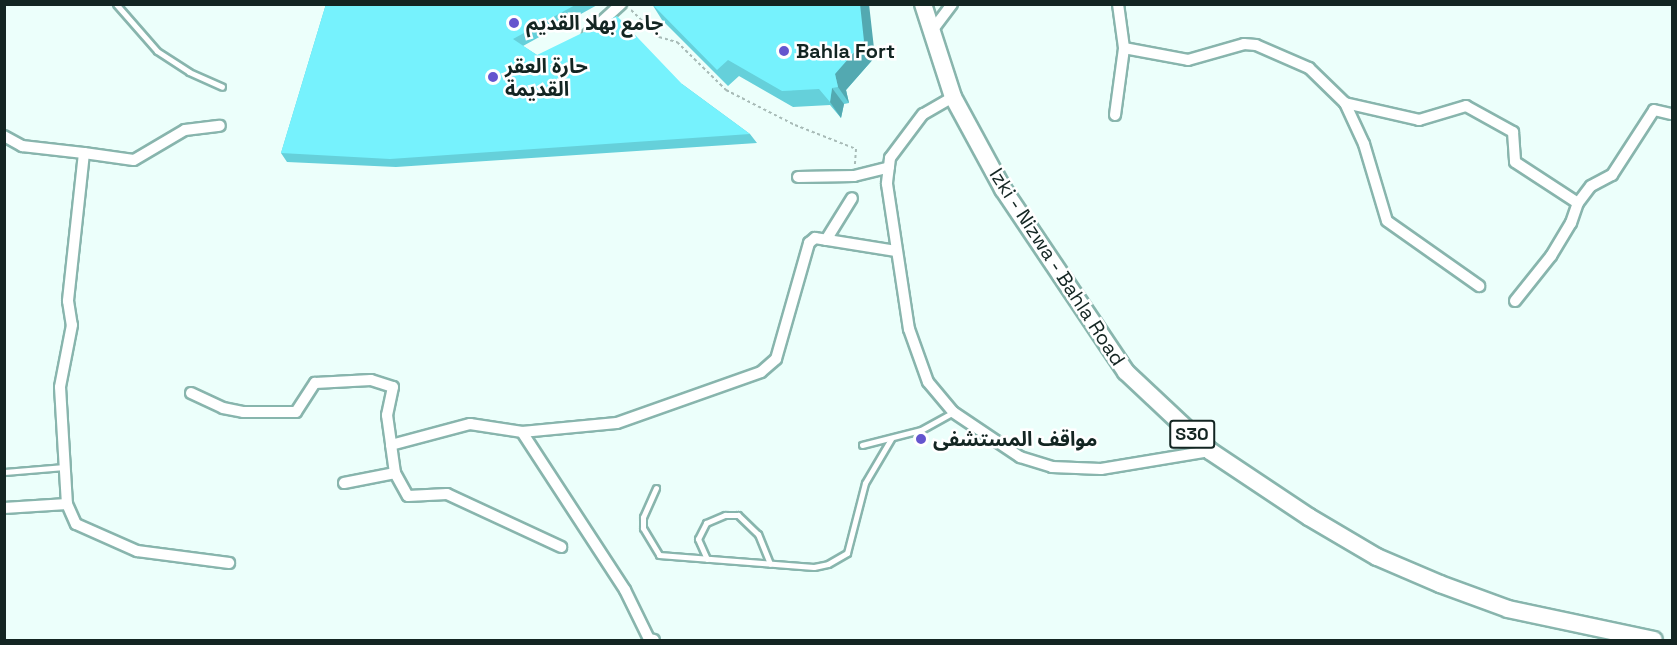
<!DOCTYPE html>
<html>
<head>
<meta charset="utf-8">
<style>
  body { margin:0 }
  #map { position:relative; width:1677px; height:645px; overflow:hidden; background:#ecfffb; font-family:"Space Grotesk","Noto Sans Arabic",sans-serif }
  div>[style] { position:absolute }
  .path>* { height:2px; margin-top:-1px; transform-origin:0; background:repeating-linear-gradient(90deg,#a8bbb7 0 3px,transparent 0 6px) }
  .roads { filter:drop-shadow(2px 0 #88b5ad) drop-shadow(-2px 0 #88b5ad) drop-shadow(0 2px #88b5ad) drop-shadow(0 -2px #88b5ad) }
  .lane>* { height:5px; margin:-2.5px; padding:0 2.5px; transform-origin:2.5px; border-radius:2.5px; background:#fff }
  .street>* { height:10px; margin:-5px; padding:0 5px; transform-origin:5px; border-radius:5px; background:#fff }
  .primary>* { height:16px; margin:-8px; padding:0 8px; transform-origin:8px; border-radius:8px; background:#fff }
  .wall>* { inset:0; background:#65d0da }
  .shaded-wall>* { inset:0; background:#53a9b1 }
  .building>* { inset:0; background:#76f2fd }
  .dots>* { width:16px; height:16px; translate:-50% -50%; box-sizing:border-box; border:3px solid #fff; border-radius:50% }
  span { translate:-50% -50%; white-space:nowrap; text-align:center; line-height:1.15; -webkit-text-stroke:5px #fff; paint-order:stroke }
  .shield-label span { padding:2px 4px; background:#fff; border:2px solid; border-radius:4px; -webkit-text-stroke-width:0 }
  .shield-label { font-size:18px; color:#132522; font-weight:700 }
  .poi-label { font-size:20px; color:#132522; font-weight:700 }
  .left { translate:0 -50%; text-align:left }
  .street-label { font-size:20px; color:#132522 }
  .frame { position:absolute; inset:0; border:6px solid #132522; pointer-events:none }
</style>
</head>
<body>
<div id="map">
  <div class="path">
    <i style="left:631px;top:10px;width:39px;rotate:44deg"></i>
    <i style="left:659px;top:37px;width:19px;rotate:16deg"></i>
    <i style="left:677px;top:42px;width:69px;rotate:44.4deg"></i>
    <i style="left:726px;top:90px;width:77px;rotate:26.9deg"></i>
    <i style="left:795px;top:125px;width:66px;rotate:21.5deg"></i>
    <i style="left:856px;top:149px;width:16px;rotate:94deg"></i>
  </div>
  <div class="roads">
    <div class="lane">
      <i style="left:116px;top:4px;width:62px;rotate:48.9deg"></i>
      <i style="left:157px;top:51px;width:38px;rotate:33deg"></i>
      <i style="left:189px;top:72px;width:36px;rotate:24deg"></i>
      <i style="left:862px;top:445px;width:61px;rotate:-14.3deg"></i>
      <i style="left:921px;top:430px;width:37px;rotate:-29deg"></i>
      <i style="left:4px;top:472px;width:61px;rotate:-4.7deg"></i>
      <i style="left:656px;top:488px;width:32px;rotate:114deg"></i>
      <i style="left:643px;top:517px;width:11px;rotate:90deg"></i>
      <i style="left:643px;top:528px;width:31px;rotate:59deg"></i>
      <i style="left:659px;top:555px;width:155px;rotate:4.4deg"></i>
      <i style="left:814px;top:567px;width:14px;rotate:-12deg"></i>
      <i style="left:828px;top:564px;width:22px;rotate:-30deg"></i>
      <i style="left:847px;top:553px;width:72px;rotate:-75.6deg"></i>
      <i style="left:865px;top:483px;width:51px;rotate:-59.4deg"></i>
      <i style="left:707px;top:559px;width:22px;rotate:-114deg"></i>
      <i style="left:698px;top:539px;width:18px;rotate:-63deg"></i>
      <i style="left:706px;top:523px;width:21px;rotate:-23deg"></i>
      <i style="left:725px;top:515px;width:13px"></i>
      <i style="left:738px;top:515px;width:28px;rotate:44deg"></i>
      <i style="left:758px;top:534px;width:32px;rotate:68deg"></i>
    </div>
    <div class="street">
      <i style="left:1118px;top:4px;width:44px;rotate:82.2deg"></i>
      <i style="left:1124px;top:48px;width:65px;rotate:10.6deg"></i>
      <i style="left:1188px;top:60px;width:58px;rotate:-15.9deg"></i>
      <i style="left:1244px;top:44px;width:12px;rotate:5deg"></i>
      <i style="left:1256px;top:45px;width:58px;rotate:23.5deg"></i>
      <i style="left:1309px;top:68px;width:50px;rotate:44.2deg"></i>
      <i style="left:1345px;top:103px;width:76px;rotate:12.9deg"></i>
      <i style="left:1419px;top:120px;width:49px;rotate:-16.6deg"></i>
      <i style="left:1466px;top:106px;width:54px;rotate:29deg"></i>
      <i style="left:1513px;top:132px;width:30px;rotate:86deg"></i>
      <i style="left:1515px;top:162px;width:75px;rotate:33.1deg"></i>
      <i style="left:1578px;top:203px;width:21px;rotate:-53deg"></i>
      <i style="left:1591px;top:186px;width:24px;rotate:-28deg"></i>
      <i style="left:1612px;top:175px;width:77px;rotate:-57.1deg"></i>
      <i style="left:1654px;top:110px;width:18px;rotate:13deg"></i>
      <i style="left:931px;top:32px;width:35px;rotate:-53deg"></i>
      <i style="left:588px;top:34px;width:45px;rotate:-42.3deg"></i>
      <i style="left:953px;top:97px;width:34px;rotate:150deg"></i>
      <i style="left:923px;top:114px;width:55px;rotate:126.9deg"></i>
      <i style="left:890px;top:158px;width:26px;rotate:97deg"></i>
      <i style="left:887px;top:184px;width:147px;rotate:81.4deg"></i>
      <i style="left:909px;top:329px;width:56px;rotate:70.3deg"></i>
      <i style="left:928px;top:382px;width:39px;rotate:50deg"></i>
      <i style="left:953px;top:412px;width:81px;rotate:33.9deg"></i>
      <i style="left:1020px;top:457px;width:34px;rotate:17deg"></i>
      <i style="left:1052px;top:467px;width:49px;rotate:2.3deg"></i>
      <i style="left:1101px;top:469px;width:110px;rotate:-9.4deg"></i>
      <i style="left:1345px;top:103px;width:45px;rotate:65.1deg"></i>
      <i style="left:1364px;top:144px;width:80px;rotate:73.4deg"></i>
      <i style="left:1387px;top:221px;width:113px;rotate:35.2deg"></i>
      <i style="left:1115px;top:115px;width:68px;rotate:-82.3deg"></i>
      <i style="left:4px;top:136px;width:21px;rotate:29deg"></i>
      <i style="left:22px;top:146px;width:62px;rotate:6.4deg"></i>
      <i style="left:84px;top:153px;width:149px;rotate:96.2deg"></i>
      <i style="left:68px;top:301px;width:24px;rotate:81deg"></i>
      <i style="left:72px;top:325px;width:63px;rotate:101deg"></i>
      <i style="left:60px;top:387px;width:117px;rotate:86.6deg"></i>
      <i style="left:67px;top:504px;width:22px;rotate:66deg"></i>
      <i style="left:76px;top:524px;width:67px;rotate:23.9deg"></i>
      <i style="left:137px;top:551px;width:93px;rotate:7.4deg"></i>
      <i style="left:84px;top:153px;width:50px;rotate:8deg"></i>
      <i style="left:134px;top:160px;width:59px;rotate:-30.5deg"></i>
      <i style="left:185px;top:130px;width:35px;rotate:-7deg"></i>
      <i style="left:798px;top:177px;width:56px;rotate:-1deg"></i>
      <i style="left:854px;top:176px;width:36px;rotate:-14deg"></i>
      <i style="left:826px;top:240px;width:49px;rotate:-58.2deg"></i>
      <i style="left:1515px;top:301px;width:58px;rotate:-51.3deg"></i>
      <i style="left:1551px;top:256px;width:39px;rotate:-59deg"></i>
      <i style="left:1571px;top:223px;width:21px;rotate:-71deg"></i>
      <i style="left:191px;top:393px;width:35px;rotate:25deg"></i>
      <i style="left:223px;top:408px;width:20px;rotate:11deg"></i>
      <i style="left:243px;top:412px;width:53px"></i>
      <i style="left:296px;top:412px;width:35px;rotate:-57deg"></i>
      <i style="left:315px;top:383px;width:56px;rotate:-3.1deg"></i>
      <i style="left:371px;top:380px;width:23px;rotate:18deg"></i>
      <i style="left:393px;top:387px;width:29px;rotate:102deg"></i>
      <i style="left:387px;top:415px;width:30px;rotate:82deg"></i>
      <i style="left:522px;top:432px;width:189px;rotate:56.9deg"></i>
      <i style="left:625px;top:590px;width:55px;rotate:63.9deg"></i>
      <i style="left:649px;top:639px;width:5px;rotate:11deg"></i>
      <i style="left:395px;top:473px;width:26px;rotate:61deg"></i>
      <i style="left:408px;top:496px;width:39px;rotate:-3deg"></i>
      <i style="left:447px;top:494px;width:126px;rotate:24.9deg"></i>
      <i style="left:344px;top:483px;width:52px;rotate:-11.1deg"></i>
      <i style="left:395px;top:473px;width:28px;rotate:-98deg"></i>
      <i style="left:391px;top:445px;width:82px;rotate:-14.9deg"></i>
      <i style="left:470px;top:424px;width:53px;rotate:8.7deg"></i>
      <i style="left:522px;top:432px;width:95px;rotate:-5.4deg"></i>
      <i style="left:617px;top:423px;width:153px;rotate:-19.5deg"></i>
      <i style="left:761px;top:372px;width:20px;rotate:-41deg"></i>
      <i style="left:776px;top:359px;width:121px;rotate:-74.1deg"></i>
      <i style="left:809px;top:243px;width:8px;rotate:-40deg"></i>
      <i style="left:815px;top:238px;width:82px;rotate:9.1deg"></i>
      <i style="left:4px;top:508px;width:63px;rotate:-3.6deg"></i>
    </div>
    <div class="primary">
      <i style="left:923px;top:4px;width:98px;rotate:72.1deg"></i>
      <i style="left:953px;top:97px;width:105px;rotate:61.5deg"></i>
      <i style="left:1003px;top:189px;width:220px;rotate:56.1deg"></i>
      <i style="left:1126px;top:372px;width:115px;rotate:43.2deg"></i>
      <i style="left:1210px;top:451px;width:119px;rotate:33.7deg"></i>
      <i style="left:1309px;top:517px;width:79px;rotate:30.5deg"></i>
      <i style="left:1377px;top:557px;width:69px;rotate:23.2deg"></i>
      <i style="left:1440px;top:584px;width:72px;rotate:20.2deg"></i>
      <i style="left:1508px;top:609px;width:149px;rotate:12deg"></i>
    </div>
  </div>
  <div class="wall">
    <i style="clip-path:polygon(326px 4px,599px 4px,523px 46px,537px 55px,682px 84px,750px 134px,757px 143px,396px 167px,287px 162px,281px 153px)"></i>
    <i style="clip-path:polygon(652px 4px,875px 57px,846px 90px,849px 103px,844px 104px,841px 118px,830px 105px,793px 107px,739px 76px,728px 86px,662px 20px)"></i>
  </div>
  <div class="shaded-wall">
    <i style="clip-path:polygon(860px 4px,869px 4px,875px 57px,846px 90px,849px 103px,838px 87px,835px 74px)"></i>
    <i style="clip-path:polygon(832px 88px,844px 104px,841px 118px,830px 102px)"></i>
  </div>
  <div class="building">
    <i style="clip-path:polygon(326px 4px,577px 4px,513px 39px,537px 55px,617px 16px,682px 84px,750px 134px,390px 159px,281px 153px)"></i>
    <i style="clip-path:polygon(652px 4px,860px 4px,864px 41px,835px 74px,838px 87px,832px 88px,830px 102px,819px 89px,782px 91px,728px 60px,717px 70px)"></i>
  </div>
  <div class="dots">
    <i style="left:514px;top:23px;background:#6455ce"></i>
    <i style="left:784px;top:51px;background:#6455ce"></i>
    <i style="left:493px;top:77px;background:#6455ce"></i>
    <i style="left:921px;top:439px;background:#6455ce"></i>
  </div>
  <div class="shield-label">
    <span style="left:1192px;top:434px">S30</span>
  </div>
  <div class="poi-label">
    <span class="left" style="left:526px;top:23px">جامع بهلا القديم</span>
    <span class="left" style="left:796px;top:51px">Bahla Fort</span>
    <span class="left" style="left:505px;top:78px">حارة العقر<br>القديمة</span>
    <span class="left" style="left:933px;top:439px">مواقف المستشفى</span>
  </div>
  <div class="street-label">
    <span style="left:1057px;top:267px;rotate:57deg">Izki - Nizwa - Bahla Road</span>
  </div>
  <div class="frame"></div>
</div>
</body>
</html>
